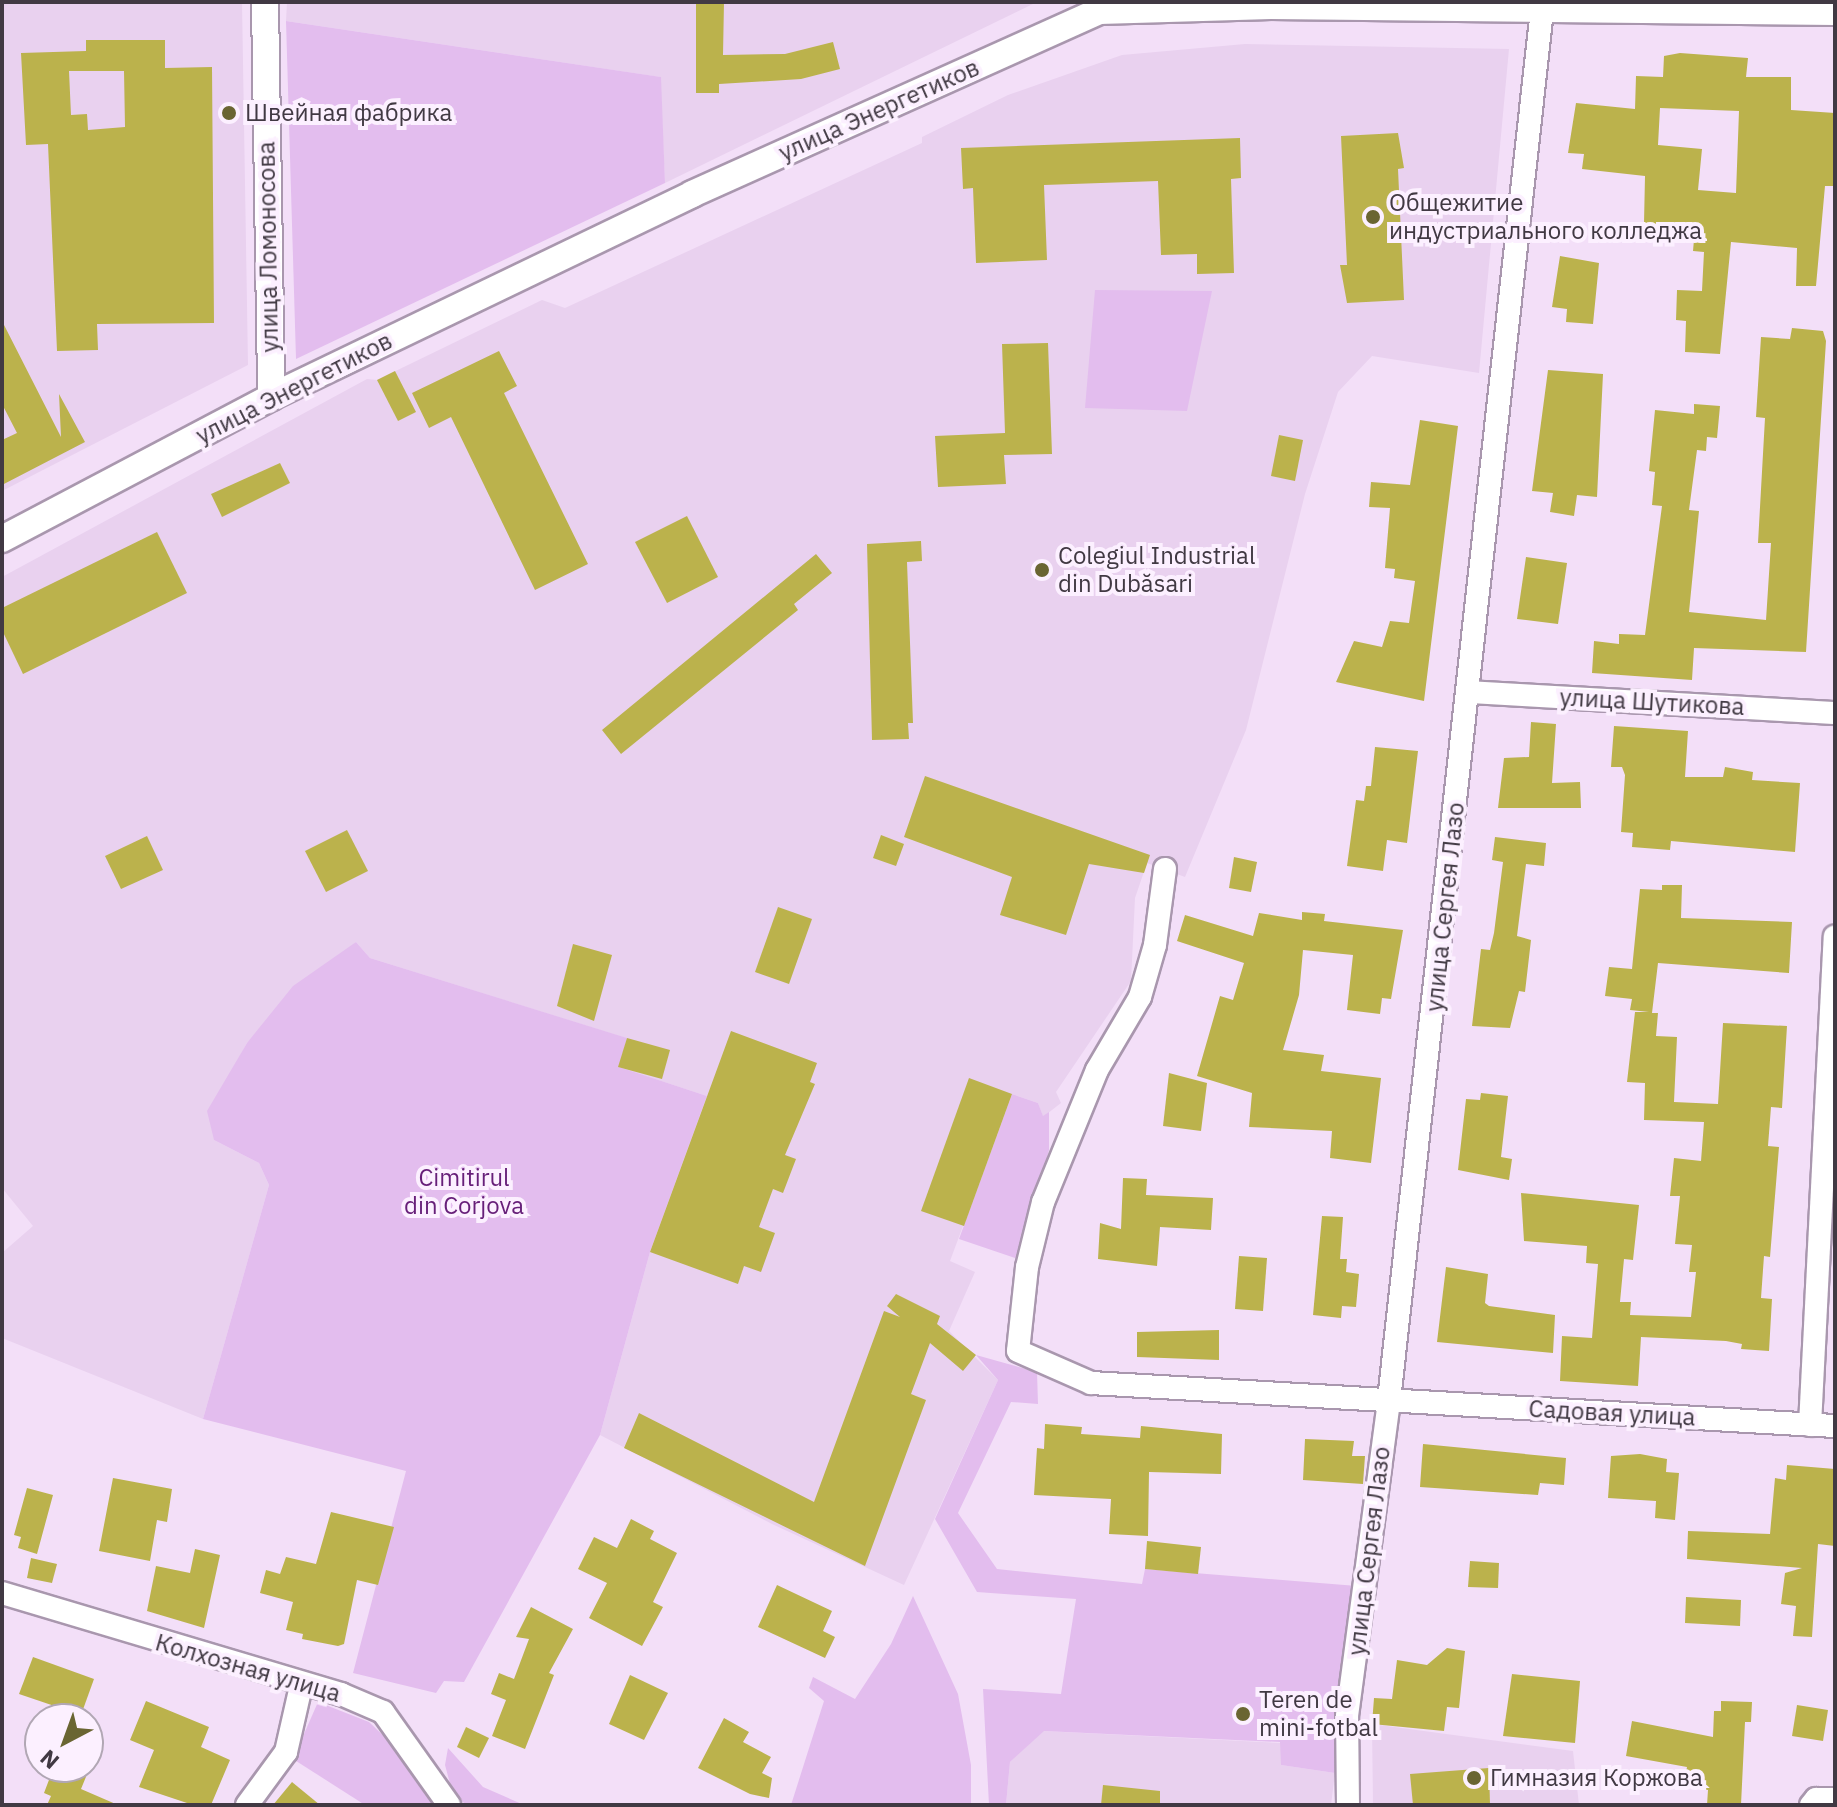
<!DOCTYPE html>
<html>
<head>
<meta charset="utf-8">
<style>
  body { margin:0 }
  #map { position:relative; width:1837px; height:1807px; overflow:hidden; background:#f3dff8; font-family:"IBM Plex Sans",sans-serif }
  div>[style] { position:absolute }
  .built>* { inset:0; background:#e9d1ef }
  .green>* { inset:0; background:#e3bdee }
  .building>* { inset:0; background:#bbb24c }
  .roads { filter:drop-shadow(2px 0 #a997ae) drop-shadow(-2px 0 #a997ae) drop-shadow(0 2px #a997ae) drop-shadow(0 -2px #a997ae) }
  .minor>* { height:22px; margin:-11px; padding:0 11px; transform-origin:11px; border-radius:11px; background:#fff }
  .tertiary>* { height:26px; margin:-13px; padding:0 13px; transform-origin:13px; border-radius:13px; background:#fff }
  .dots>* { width:22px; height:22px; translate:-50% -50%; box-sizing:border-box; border:4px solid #fcf0ff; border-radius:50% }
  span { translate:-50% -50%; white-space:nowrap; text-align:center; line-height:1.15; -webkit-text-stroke:8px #fcf0ff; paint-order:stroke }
  .street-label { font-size:24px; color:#413943 }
  .poi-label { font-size:24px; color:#413943 }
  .left { translate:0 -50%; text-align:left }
  .park-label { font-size:24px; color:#671f79 }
  .frame { position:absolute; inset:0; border:4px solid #413943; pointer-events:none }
  .north { position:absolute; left:24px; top:1703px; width:80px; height:80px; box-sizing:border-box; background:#fcf0ff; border:2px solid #b1a7b4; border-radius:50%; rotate:221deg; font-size:22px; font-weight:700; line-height:32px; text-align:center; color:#413943 }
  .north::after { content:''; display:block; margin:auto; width:28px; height:36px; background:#6a6532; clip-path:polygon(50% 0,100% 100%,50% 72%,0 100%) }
</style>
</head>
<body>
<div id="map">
  <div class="built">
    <i style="clip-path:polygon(2px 2px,242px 2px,248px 365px,2px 491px)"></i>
    <i style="clip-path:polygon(287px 2px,1037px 2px,665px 183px,660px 77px,286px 21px)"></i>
    <i style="clip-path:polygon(1245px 44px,1509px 49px,1479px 373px,1372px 356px,1338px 392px,1305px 494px,1246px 730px,1185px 877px,1147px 863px,1135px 898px,1131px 981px,1056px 1092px,1061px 1103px,1043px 1117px,1038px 1103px,1012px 1094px,950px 1261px,975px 1272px,949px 1331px,998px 1380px,904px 1585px,772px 1524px,600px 1435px,650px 1252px,707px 1096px,618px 1067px,626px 1038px,370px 958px,356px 942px,247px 1043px,236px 1063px,214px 1140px,259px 1163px,269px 1185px,203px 1419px,2px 1338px,2px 1253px,33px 1226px,2px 1188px,2px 577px,367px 379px,377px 380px,542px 300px,565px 308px,922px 143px,922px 137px,1008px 95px,1122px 55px)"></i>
    <i style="clip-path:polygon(1372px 1724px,1573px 1751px,1579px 1805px,1373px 1805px)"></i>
    <i style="clip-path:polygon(1043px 1731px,1281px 1743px,1281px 1765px,1335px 1773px,1331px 1805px,1006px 1805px,1010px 1762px)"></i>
  </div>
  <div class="green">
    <i style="clip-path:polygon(286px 21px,661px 77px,665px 183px,296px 359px)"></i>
    <i style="clip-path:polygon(1095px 290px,1212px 291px,1187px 411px,1085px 408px)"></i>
    <i style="clip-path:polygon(356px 942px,370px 958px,627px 1038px,619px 1067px,707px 1096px,650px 1252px,600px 1435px,464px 1682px,444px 1681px,436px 1693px,353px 1673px,406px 1471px,203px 1419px,269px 1185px,259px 1163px,214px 1140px,207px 1111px,247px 1043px,293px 986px)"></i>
    <i style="clip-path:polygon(1012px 1094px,1038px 1103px,1043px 1116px,1049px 1112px,1049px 1150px,1021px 1260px,959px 1239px)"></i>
    <i style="clip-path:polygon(976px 1355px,1037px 1372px,1038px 1404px,1011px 1402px,958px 1513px,997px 1569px,1142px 1584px,1145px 1569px,1357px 1586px,1335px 1773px,1281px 1765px,1280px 1742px,1044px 1731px,1010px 1762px,1006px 1805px,989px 1805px,983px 1689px,1061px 1694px,1076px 1599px,977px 1592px,935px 1519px,998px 1380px)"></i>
    <i style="clip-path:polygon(913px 1596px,958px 1694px,971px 1765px,971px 1805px,791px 1805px,824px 1701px,809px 1688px,813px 1677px,855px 1699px,891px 1644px)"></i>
    <i style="clip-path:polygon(318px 1702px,369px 1722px,406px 1757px,434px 1805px,365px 1805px,293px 1759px)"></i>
    <i style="clip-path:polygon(448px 1748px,483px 1787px,524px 1805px,466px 1805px,452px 1791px,445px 1765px)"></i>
  </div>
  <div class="building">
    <i style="clip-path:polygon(696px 2px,724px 2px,723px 55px,785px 54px,833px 42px,840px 69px,801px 79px,719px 84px,719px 93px,696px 93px)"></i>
    <i style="clip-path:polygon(evenodd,86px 40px,165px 40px,165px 68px,212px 67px,214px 323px,97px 324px,98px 350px,57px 351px,48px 144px,26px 145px,21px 53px,86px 51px,86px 40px,69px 71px,124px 71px,125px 127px,88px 130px,87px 114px,71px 115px,69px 71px)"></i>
    <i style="clip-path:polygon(evenodd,1680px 53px,1748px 58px,1746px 77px,1791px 77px,1791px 110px,1835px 113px,1834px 186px,1825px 186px,1816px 286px,1796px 286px,1797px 248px,1731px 242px,1720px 354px,1685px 352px,1686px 321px,1676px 320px,1677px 290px,1702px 291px,1704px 252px,1693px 251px,1695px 228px,1644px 223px,1645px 176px,1582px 169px,1584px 154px,1568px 153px,1576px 103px,1635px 109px,1636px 76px,1663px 77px,1664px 56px,1680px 53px,1660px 108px,1739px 111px,1736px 193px,1698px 190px,1702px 149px,1658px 145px,1660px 108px)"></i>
    <i style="clip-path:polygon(1398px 133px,1404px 168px,1398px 169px,1404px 300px,1347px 303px,1340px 265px,1347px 265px,1341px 136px)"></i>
    <i style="clip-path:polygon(1240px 138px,1241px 178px,1231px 179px,1234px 273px,1197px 274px,1197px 254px,1161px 255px,1158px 181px,1044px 185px,1047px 260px,976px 263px,973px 188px,963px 189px,961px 148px)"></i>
    <i style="clip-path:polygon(1560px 256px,1599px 263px,1593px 324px,1566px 322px,1567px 309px,1552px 307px)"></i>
    <i style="clip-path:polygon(2px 321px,61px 437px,59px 394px,85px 442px,2px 485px,2px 440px,17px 433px,2px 404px)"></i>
    <i style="clip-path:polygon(1792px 328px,1823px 331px,1826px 341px,1806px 652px,1694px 648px,1692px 680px,1592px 673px,1594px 641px,1619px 644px,1619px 634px,1645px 635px,1662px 506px,1652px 505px,1655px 472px,1649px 471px,1655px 410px,1694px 414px,1694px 404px,1720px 406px,1717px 438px,1707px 437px,1706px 451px,1697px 450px,1689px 510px,1699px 511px,1689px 612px,1766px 620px,1771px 543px,1758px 543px,1765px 418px,1756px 417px,1761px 337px,1790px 339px)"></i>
    <i style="clip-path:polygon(1048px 343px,1052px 454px,1004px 455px,1006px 484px,938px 487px,935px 436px,1005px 433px,1002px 344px)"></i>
    <i style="clip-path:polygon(499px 351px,517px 386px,504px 393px,588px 564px,535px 590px,451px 417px,429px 428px,412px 393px)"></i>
    <i style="clip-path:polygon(1548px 370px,1603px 374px,1597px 497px,1577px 495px,1574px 516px,1550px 512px,1553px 493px,1532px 491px)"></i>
    <i style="clip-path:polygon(395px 371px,416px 412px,398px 421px,377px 380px)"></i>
    <i style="clip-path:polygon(1420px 420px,1458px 426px,1424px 701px,1336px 682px,1354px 641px,1382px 647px,1390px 621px,1409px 623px,1415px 581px,1394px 578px,1395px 569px,1385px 568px,1390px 508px,1369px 507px,1371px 482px,1410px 485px)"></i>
    <i style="clip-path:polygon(1279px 435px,1303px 440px,1295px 481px,1271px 476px)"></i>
    <i style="clip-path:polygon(280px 463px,290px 483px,222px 517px,211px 494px)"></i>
    <i style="clip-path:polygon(687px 516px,718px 577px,667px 603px,635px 542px)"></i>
    <i style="clip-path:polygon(157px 532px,187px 593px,23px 674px,2px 630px,2px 608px)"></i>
    <i style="clip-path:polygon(921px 541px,922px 561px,907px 562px,913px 723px,908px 723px,909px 739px,872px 740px,867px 544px)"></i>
    <i style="clip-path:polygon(816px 554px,832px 573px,794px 604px,798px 610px,621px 754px,602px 730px)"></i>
    <i style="clip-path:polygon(1526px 557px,1567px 563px,1558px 624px,1517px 619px)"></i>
    <i style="clip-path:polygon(1531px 722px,1556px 724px,1552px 783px,1580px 782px,1581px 808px,1498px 808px,1504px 758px,1529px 757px)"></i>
    <i style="clip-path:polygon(1614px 726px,1688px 731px,1685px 777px,1723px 777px,1725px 767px,1753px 772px,1752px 780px,1800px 783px,1795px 852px,1671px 841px,1670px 850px,1632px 847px,1633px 833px,1621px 832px,1625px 775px,1622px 767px,1611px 767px)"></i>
    <i style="clip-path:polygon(1375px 747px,1418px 751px,1407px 843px,1387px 840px,1383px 871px,1347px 866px,1356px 800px,1364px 801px,1366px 786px,1371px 786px)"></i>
    <i style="clip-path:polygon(925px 776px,1150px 855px,1144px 873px,1089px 864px,1066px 935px,1000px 915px,1012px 877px,904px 837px)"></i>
    <i style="clip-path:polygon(347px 830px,368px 871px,326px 892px,305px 851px)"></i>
    <i style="clip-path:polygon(881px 835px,904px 844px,896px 866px,873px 858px)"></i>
    <i style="clip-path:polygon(147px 836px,163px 870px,121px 889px,105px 856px)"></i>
    <i style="clip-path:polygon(1495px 837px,1546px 843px,1544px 866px,1526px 864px,1517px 936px,1531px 940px,1525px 992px,1519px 991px,1510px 1028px,1472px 1026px,1481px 949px,1490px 950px,1494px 933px,1503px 862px,1492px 860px)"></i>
    <i style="clip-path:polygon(1234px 857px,1257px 862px,1251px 892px,1229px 888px)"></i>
    <i style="clip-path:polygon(1662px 885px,1682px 885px,1681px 918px,1792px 922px,1789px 973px,1658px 963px,1652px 1013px,1658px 1013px,1656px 1036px,1677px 1037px,1674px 1102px,1718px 1104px,1723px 1023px,1787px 1026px,1782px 1108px,1771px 1107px,1768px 1146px,1779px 1147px,1770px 1257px,1764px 1256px,1761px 1298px,1772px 1299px,1769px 1351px,1741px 1349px,1742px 1344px,1726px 1341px,1641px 1337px,1638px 1386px,1560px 1381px,1562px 1336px,1592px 1338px,1598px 1264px,1586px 1263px,1587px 1246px,1524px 1241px,1521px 1193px,1639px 1205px,1633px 1260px,1624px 1259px,1620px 1302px,1631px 1302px,1630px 1315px,1691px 1317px,1696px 1272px,1689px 1272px,1692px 1245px,1675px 1244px,1680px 1196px,1670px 1196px,1674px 1158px,1701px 1161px,1704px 1122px,1644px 1120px,1645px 1083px,1627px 1082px,1635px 1012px,1649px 1012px,1630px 1010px,1632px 999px,1605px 996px,1609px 967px,1632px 969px,1640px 889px,1662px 890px)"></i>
    <i style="clip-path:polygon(778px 907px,812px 919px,789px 984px,755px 972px)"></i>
    <i style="clip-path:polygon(1302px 912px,1325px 914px,1324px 921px,1403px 930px,1391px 999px,1382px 998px,1380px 1014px,1347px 1010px,1353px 955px,1303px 950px,1299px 995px,1283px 1050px,1324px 1055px,1321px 1071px,1381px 1078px,1371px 1163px,1330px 1158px,1332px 1131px,1249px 1127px,1252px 1093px,1197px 1076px,1220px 996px,1233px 1000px,1244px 963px,1177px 941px,1185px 915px,1253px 936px,1259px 913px,1302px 920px)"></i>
    <i style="clip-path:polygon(573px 944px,612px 955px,594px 1021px,557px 1006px)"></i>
    <i style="clip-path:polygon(731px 1031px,817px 1063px,810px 1082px,815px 1084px,785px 1155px,796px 1159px,783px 1193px,773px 1189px,759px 1227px,775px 1233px,761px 1272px,744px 1266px,738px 1284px,650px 1252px)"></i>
    <i style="clip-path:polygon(627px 1038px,670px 1050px,662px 1079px,618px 1067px)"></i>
    <i style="clip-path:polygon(1169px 1073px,1207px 1083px,1201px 1131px,1163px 1126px)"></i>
    <i style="clip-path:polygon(969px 1078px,1012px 1094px,964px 1226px,921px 1211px)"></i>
    <i style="clip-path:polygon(1481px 1093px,1508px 1096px,1501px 1157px,1512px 1159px,1509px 1180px,1458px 1170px,1466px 1099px,1480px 1100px)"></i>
    <i style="clip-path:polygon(1123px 1178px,1147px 1179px,1146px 1195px,1213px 1198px,1211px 1230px,1160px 1227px,1157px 1266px,1098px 1259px,1100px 1223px,1121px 1229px)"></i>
    <i style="clip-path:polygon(1322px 1216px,1343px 1217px,1340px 1259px,1347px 1259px,1346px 1272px,1359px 1274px,1356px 1307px,1342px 1306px,1341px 1318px,1313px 1315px)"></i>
    <i style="clip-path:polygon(1239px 1256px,1267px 1258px,1263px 1311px,1235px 1309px)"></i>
    <i style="clip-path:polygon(1446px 1267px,1488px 1274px,1485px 1303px,1489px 1306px,1555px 1315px,1553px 1353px,1437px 1342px)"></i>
    <i style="clip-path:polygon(896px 1294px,940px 1316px,937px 1324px,976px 1355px,963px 1371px,930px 1343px,911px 1394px,926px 1400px,865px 1566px,624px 1448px,639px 1413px,814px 1502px,884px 1311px,900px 1317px,887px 1306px)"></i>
    <i style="clip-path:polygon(1219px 1330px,1219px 1360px,1137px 1357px,1137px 1332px)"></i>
    <i style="clip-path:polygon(1045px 1424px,1082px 1427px,1081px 1434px,1140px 1438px,1141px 1426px,1222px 1434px,1221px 1474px,1149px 1472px,1148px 1536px,1109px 1534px,1111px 1499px,1034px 1495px,1037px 1448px,1044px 1449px)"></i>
    <i style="clip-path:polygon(1305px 1439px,1354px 1441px,1352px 1456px,1365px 1456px,1363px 1484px,1303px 1480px)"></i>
    <i style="clip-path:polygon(1423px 1444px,1566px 1458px,1564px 1485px,1540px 1483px,1538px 1495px,1420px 1487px)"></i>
    <i style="clip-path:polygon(1640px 1454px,1667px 1459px,1666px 1472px,1679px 1473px,1675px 1520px,1655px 1518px,1656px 1501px,1608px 1498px,1611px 1456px)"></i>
    <i style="clip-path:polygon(1787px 1465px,1835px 1469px,1835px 1546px,1818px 1544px,1812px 1637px,1793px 1636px,1796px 1606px,1781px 1604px,1785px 1573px,1802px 1568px,1687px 1559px,1688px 1531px,1770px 1534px,1775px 1478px,1786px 1480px)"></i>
    <i style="clip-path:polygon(113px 1478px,172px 1489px,167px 1522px,157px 1520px,150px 1561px,99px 1551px)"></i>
    <i style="clip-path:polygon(27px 1488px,53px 1495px,37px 1554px,18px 1548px,21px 1537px,14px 1535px)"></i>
    <i style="clip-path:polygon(331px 1512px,394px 1527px,378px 1585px,357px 1580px,344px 1644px,338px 1646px,302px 1639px,303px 1634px,286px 1630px,293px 1602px,260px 1593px,266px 1570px,280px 1574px,286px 1557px,316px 1564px)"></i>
    <i style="clip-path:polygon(631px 1519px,654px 1531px,650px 1539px,677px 1553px,653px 1602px,663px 1607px,642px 1646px,589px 1618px,607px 1583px,578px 1569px,594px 1537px,617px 1548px)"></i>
    <i style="clip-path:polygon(1147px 1541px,1201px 1547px,1198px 1574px,1145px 1569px)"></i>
    <i style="clip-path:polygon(195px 1549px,220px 1555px,204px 1628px,147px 1611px,156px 1566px,190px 1573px)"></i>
    <i style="clip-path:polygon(31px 1558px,57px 1564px,52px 1583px,27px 1578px)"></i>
    <i style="clip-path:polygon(1470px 1561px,1499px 1563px,1498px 1588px,1468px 1587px)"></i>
    <i style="clip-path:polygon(777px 1585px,832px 1611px,823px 1631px,835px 1637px,825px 1658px,758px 1627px)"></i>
    <i style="clip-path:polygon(1686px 1597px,1741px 1600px,1740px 1626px,1685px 1623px)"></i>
    <i style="clip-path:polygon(531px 1607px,573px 1629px,549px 1673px,554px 1675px,525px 1749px,492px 1736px,506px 1700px,491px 1694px,499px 1673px,514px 1679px,529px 1639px,516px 1637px)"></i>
    <i style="clip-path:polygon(1447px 1648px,1465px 1651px,1459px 1708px,1447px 1707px,1444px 1731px,1372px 1724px,1374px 1698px,1392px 1699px,1397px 1660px,1427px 1665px)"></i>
    <i style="clip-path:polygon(33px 1657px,94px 1679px,81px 1715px,19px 1694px)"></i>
    <i style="clip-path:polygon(1512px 1674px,1580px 1681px,1575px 1743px,1503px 1736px)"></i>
    <i style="clip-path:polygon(630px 1675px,668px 1693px,644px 1740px,609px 1724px)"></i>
    <i style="clip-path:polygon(146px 1701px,209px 1727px,201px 1747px,230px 1760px,211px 1805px,193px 1805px,139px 1787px,154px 1750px,130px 1740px)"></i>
    <i style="clip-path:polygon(1721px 1701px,1752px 1702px,1751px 1722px,1745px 1722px,1741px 1805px,1707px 1805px,1708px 1790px,1683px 1786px,1687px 1767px,1626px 1756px,1632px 1721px,1713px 1737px,1714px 1711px,1721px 1711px)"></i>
    <i style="clip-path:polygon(1797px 1705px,1828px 1710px,1823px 1741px,1792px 1736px)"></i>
    <i style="clip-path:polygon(724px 1718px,749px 1732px,743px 1742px,771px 1757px,762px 1773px,772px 1778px,769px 1798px,750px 1794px,698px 1768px)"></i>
    <i style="clip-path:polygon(466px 1727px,489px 1738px,479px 1758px,457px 1747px)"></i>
    <i style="clip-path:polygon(61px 1767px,90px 1767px,81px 1789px,118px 1805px,47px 1805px,51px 1796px,44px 1793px,52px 1772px,58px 1774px)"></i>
    <i style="clip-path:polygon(1489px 1768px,1490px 1805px,1413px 1805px,1410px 1774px)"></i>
    <i style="clip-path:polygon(292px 1782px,320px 1805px,273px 1805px)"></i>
    <i style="clip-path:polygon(1103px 1785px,1160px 1791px,1160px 1805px,1101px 1805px)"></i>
  </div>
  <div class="roads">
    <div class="minor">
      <i style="left:1469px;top:692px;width:367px;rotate:3.3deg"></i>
      <i style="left:1165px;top:869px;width:77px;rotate:97.5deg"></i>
      <i style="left:1155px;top:945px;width:54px;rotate:106.1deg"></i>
      <i style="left:1140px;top:997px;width:85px;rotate:120.5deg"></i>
      <i style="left:1097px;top:1070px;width:143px;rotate:112.2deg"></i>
      <i style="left:1043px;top:1202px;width:67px;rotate:103.8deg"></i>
      <i style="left:1027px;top:1267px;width:84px;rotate:96.1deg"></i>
      <i style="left:1018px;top:1351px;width:80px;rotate:23.7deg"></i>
      <i style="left:1091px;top:1383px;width:745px;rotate:3.31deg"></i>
      <i style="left:1810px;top:1425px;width:489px;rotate:-87.1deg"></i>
      <i style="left:2px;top:1593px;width:354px;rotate:16.6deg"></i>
      <i style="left:341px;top:1694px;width:46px;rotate:23.2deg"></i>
      <i style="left:383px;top:1712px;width:114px;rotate:54.6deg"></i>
      <i style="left:247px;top:1805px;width:66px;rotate:-53.7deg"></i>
      <i style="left:286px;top:1752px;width:68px;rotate:-77.2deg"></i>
      <i style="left:1348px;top:1805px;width:89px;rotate:-90.6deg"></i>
      <i style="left:1347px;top:1716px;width:319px;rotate:-82.4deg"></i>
      <i style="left:1389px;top:1400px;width:1399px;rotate:-83.72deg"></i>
      <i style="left:1811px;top:1805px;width:8px;rotate:-50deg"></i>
      <i style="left:1816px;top:1799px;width:19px"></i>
    </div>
    <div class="tertiary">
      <i style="left:265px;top:2px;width:395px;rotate:89.1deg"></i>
      <i style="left:2px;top:539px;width:304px;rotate:-27.8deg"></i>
      <i style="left:271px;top:397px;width:467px;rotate:-25.7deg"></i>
      <i style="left:692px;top:194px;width:446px;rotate:-24.2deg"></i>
      <i style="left:1099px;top:11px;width:172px;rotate:-1.7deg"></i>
      <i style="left:1271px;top:6px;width:564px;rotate:0.61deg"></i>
    </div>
  </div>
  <div class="dots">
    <i style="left:229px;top:113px;background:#6a6532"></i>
    <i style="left:1373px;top:217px;background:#6a6532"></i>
    <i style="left:1042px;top:570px;background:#6a6532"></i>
    <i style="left:1243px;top:1714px;background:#6a6532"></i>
    <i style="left:1474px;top:1778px;background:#6a6532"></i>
  </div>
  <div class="street-label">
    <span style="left:879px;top:110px;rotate:-24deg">улица Энергетиков</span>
    <span style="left:268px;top:247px;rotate:-91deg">улица Ломоносова</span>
    <span style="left:294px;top:388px;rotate:-27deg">улица Энергетиков</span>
    <span style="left:1652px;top:702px;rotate:3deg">улица Шутикова</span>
    <span style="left:1445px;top:907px;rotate:-84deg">улица Сергея Лазо</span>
    <span style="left:1612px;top:1413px;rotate:3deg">Садовая улица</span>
    <span style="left:1369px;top:1551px;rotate:-83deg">улица Сергея Лазо</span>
    <span style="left:248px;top:1668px;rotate:16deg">Колхозная улица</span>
  </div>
  <div class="poi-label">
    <span class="left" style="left:245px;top:113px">Швейная фабрика</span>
    <span class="left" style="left:1389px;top:217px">Общежитие<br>индустриального колледжа</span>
    <span class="left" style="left:1058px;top:570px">Colegiul Industrial<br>din Dubăsari</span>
    <span class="left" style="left:1259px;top:1714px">Teren de<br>mini-fotbal</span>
    <span class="left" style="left:1490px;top:1778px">Гимназия Коржова</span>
  </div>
  <div class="park-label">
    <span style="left:464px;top:1192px">Cimitirul<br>din Corjova</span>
  </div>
  <div class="frame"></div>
  <div class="north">N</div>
</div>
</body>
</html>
